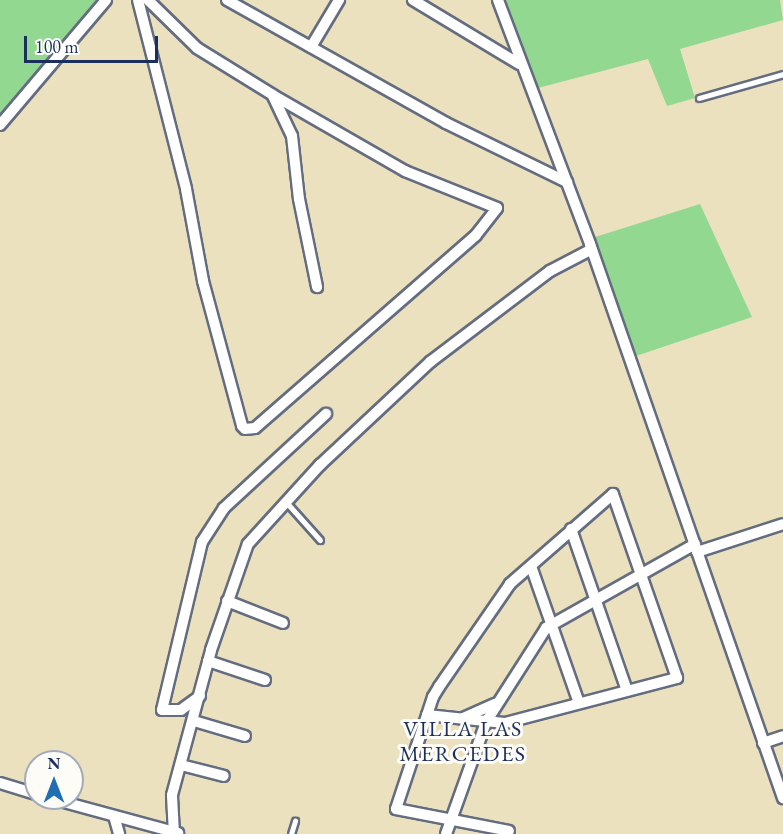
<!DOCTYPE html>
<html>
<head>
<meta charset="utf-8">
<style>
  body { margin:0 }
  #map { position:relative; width:783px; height:834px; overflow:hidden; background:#ebe1be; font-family:"EB Garamond",serif }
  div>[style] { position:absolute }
  .green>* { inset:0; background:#92d891 }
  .roads { filter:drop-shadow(2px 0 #646d80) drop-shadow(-2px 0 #646d80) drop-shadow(0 2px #646d80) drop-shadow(0 -2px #646d80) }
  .lane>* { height:5px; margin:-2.5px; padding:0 2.5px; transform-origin:2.5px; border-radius:2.5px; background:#fff }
  .street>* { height:10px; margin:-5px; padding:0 5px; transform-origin:5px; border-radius:5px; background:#fff }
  span { translate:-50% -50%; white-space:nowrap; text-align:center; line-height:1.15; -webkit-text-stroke:6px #fdfcf7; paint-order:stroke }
  .neighbourhood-label { font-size:22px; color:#1b2f5e; letter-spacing:1.5px }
  .north { position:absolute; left:24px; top:750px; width:60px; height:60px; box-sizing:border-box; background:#fdfcf7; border:2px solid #a3aaba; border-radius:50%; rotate:0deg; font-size:16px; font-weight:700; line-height:24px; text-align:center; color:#1b2f5e }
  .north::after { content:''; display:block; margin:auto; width:21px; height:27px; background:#1f6fb2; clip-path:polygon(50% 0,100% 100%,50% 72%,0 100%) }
  .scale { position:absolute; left:24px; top:36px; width:134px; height:27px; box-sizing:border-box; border:3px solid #1b2f5e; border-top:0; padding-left:8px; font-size:18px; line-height:21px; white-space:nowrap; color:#1b2f5e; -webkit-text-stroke:4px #fdfcf7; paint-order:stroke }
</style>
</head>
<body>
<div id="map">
  <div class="green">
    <i style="clip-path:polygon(0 0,101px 0,0 119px)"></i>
    <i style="clip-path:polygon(506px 0,780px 0,783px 20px,680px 49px,695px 98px,667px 106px,648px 59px,538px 88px)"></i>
    <i style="clip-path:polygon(700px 204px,752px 317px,636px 356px,592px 238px)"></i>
  </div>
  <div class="roads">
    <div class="lane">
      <i style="left:699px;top:98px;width:87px;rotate:-15.9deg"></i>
      <i style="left:286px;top:502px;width:51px;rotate:48.2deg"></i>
      <i style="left:291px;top:834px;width:14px;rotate:-73deg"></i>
    </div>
    <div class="street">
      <i style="left:138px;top:0;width:195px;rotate:75.7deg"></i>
      <i style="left:186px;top:189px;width:94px;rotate:79.5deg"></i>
      <i style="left:203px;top:281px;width:150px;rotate:74.9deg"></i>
      <i style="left:242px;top:426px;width:4px;rotate:45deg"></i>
      <i style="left:245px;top:429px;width:10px;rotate:-6deg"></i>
      <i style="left:255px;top:428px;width:293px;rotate:-41.1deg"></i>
      <i style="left:476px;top:235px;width:34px;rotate:-52deg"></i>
      <i style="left:497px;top:208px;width:99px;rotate:-158.1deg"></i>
      <i style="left:405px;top:171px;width:152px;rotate:-150.1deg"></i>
      <i style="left:273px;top:95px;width:89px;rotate:-148.3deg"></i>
      <i style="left:197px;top:48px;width:69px;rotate:-135.6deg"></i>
      <i style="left:227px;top:0;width:251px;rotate:29.3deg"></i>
      <i style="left:446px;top:123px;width:135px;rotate:26deg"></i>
      <i style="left:413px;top:0;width:124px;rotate:31.1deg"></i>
      <i style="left:498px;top:0;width:261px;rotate:69.3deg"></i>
      <i style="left:590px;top:244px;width:587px;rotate:70.79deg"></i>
      <i style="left:311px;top:47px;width:55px;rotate:-59.2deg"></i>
      <i style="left:273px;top:96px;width:44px;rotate:64.6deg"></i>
      <i style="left:292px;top:136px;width:63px;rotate:83.7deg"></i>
      <i style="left:299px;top:199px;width:90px;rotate:78.4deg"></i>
      <i style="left:0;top:125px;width:164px;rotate:-49.7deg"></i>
      <i style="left:571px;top:529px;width:171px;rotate:70.9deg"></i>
      <i style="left:697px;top:552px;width:90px;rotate:-18deg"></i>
      <i style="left:531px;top:566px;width:145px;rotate:70.7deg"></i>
      <i style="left:227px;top:601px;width:60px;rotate:21.4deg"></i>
      <i style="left:208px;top:661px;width:60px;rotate:18.4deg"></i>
      <i style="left:200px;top:696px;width:24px;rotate:144deg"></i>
      <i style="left:181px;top:710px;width:19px;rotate:180deg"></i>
      <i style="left:162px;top:710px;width:173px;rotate:-76.6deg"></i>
      <i style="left:202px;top:542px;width:40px;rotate:-57.1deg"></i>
      <i style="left:224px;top:508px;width:139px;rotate:-42.7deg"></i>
      <i style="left:427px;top:715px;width:78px;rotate:5.9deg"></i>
      <i style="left:505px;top:723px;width:178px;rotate:-14.7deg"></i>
      <i style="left:677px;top:678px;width:195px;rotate:-109.2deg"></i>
      <i style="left:613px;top:494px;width:137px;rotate:138.9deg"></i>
      <i style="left:510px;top:584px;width:125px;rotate:124.6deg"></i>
      <i style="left:439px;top:687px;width:12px;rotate:121deg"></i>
      <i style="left:433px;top:697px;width:118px;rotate:108.3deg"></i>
      <i style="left:396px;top:809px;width:115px;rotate:11deg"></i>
      <i style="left:463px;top:718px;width:35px;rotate:-24deg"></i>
      <i style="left:194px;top:721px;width:53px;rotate:16.4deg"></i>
      <i style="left:763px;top:743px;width:21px;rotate:-19deg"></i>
      <i style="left:181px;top:765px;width:44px;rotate:14.3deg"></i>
      <i style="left:0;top:783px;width:38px;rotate:17deg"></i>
      <i style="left:49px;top:798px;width:134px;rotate:15.2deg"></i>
      <i style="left:114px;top:816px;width:19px;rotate:74deg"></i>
      <i style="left:174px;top:834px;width:39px;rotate:-93deg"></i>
      <i style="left:172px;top:795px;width:150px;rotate:-74.9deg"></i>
      <i style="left:211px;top:650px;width:112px;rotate:-70.8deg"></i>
      <i style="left:248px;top:544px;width:107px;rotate:-47.7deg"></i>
      <i style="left:320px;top:465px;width:151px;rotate:-43.1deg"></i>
      <i style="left:430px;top:362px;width:151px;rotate:-37.2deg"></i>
      <i style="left:550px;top:271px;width:47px;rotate:-27.6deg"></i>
      <i style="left:446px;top:834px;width:119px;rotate:-70.3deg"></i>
      <i style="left:486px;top:722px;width:112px;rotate:-57.4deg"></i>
      <i style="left:546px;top:628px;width:171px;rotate:-29.4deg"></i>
    </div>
  </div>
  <div class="neighbourhood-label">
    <span style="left:463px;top:741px">VILLA LAS<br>MERCEDES</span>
  </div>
  <div class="north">N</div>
  <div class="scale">100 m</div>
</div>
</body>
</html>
